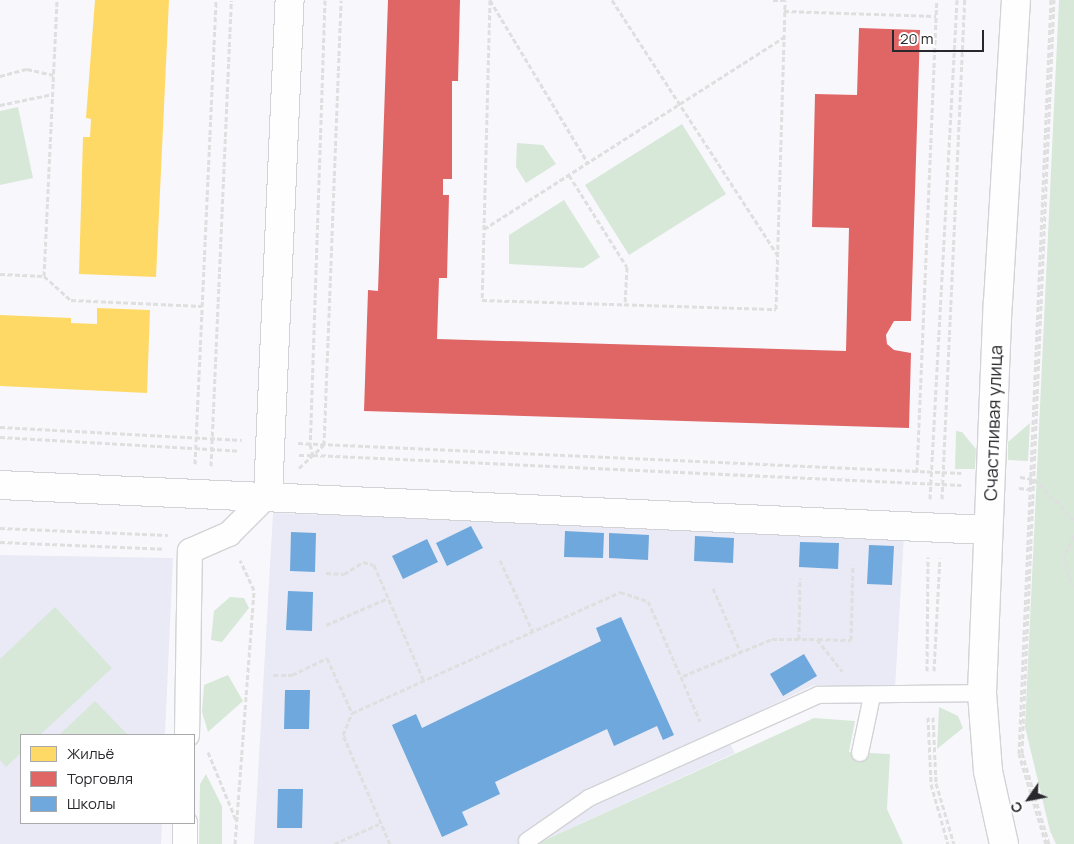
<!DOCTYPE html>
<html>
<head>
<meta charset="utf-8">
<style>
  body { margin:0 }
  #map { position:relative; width:1074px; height:844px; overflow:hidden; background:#f8f8fc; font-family:Manrope,sans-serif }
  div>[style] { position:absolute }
  .built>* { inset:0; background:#e9eaf5 }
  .green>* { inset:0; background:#d7e8d9 }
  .homes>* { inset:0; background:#ffd966 }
  .shops>* { inset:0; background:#e06666 }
  .schools>* { inset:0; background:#6fa8dc }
  .path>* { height:3px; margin-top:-1.5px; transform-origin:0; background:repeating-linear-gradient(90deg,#dfdfe0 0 5px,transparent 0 7.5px) }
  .roads { filter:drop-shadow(1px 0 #d2d3d6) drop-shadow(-1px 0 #d2d3d6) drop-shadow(0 1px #d2d3d6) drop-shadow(0 -1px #d2d3d6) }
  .service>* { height:16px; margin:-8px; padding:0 8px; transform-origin:8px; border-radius:8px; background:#fefeff }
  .pedestrian>* { height:24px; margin:-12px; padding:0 12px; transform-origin:12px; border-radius:12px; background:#fefeff }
  .minor>* { height:28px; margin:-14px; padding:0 14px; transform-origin:14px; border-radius:14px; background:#fefeff }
  .tertiary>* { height:28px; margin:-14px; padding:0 14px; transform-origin:14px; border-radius:14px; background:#fefeff }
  span { translate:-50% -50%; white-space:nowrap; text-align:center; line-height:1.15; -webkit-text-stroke:5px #fff; paint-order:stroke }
  .street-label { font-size:18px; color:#29292d }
  .legend { position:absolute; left:20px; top:734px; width:175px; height:90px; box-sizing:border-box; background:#fff; border:1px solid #a9a9ab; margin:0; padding:6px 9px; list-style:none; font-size:15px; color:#29292d }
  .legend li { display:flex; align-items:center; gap:10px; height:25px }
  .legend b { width:25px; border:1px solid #a9a9ab }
  .north { position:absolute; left:1004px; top:774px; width:50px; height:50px; -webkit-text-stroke:4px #fff; paint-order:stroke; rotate:237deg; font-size:14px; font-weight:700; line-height:20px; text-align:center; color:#29292d }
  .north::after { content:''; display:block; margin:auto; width:18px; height:22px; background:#29292d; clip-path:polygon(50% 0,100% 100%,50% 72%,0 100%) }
  .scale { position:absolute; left:892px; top:30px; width:92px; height:22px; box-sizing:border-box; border:2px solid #29292d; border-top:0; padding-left:6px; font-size:15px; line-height:18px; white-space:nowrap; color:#29292d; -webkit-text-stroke:4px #fff; paint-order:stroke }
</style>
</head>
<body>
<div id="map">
  <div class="built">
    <i style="clip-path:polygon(273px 513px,904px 535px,895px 688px,814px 685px,722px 729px,735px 753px,536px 844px,254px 844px)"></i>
    <i style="clip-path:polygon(0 555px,173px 558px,165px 735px,21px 735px,21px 823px,162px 823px,161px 844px,0 844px)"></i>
  </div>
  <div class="green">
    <i style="clip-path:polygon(1059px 0,1074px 0,1074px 844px,1056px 844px,1050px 831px,1025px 727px)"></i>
    <i style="clip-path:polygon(18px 107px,33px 178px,0 185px,0 111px)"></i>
    <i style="clip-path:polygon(682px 124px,726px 194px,629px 255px,585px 185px)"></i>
    <i style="clip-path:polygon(517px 143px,543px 145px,556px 164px,526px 183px,516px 167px)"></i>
    <i style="clip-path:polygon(564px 200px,600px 257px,583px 268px,509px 264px,509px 235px)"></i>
    <i style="clip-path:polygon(1030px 423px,1028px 461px,1008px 460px,1008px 442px)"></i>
    <i style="clip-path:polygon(956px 431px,962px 432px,976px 449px,975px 469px,955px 469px)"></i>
    <i style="clip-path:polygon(230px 597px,244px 598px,249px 608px,222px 642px,211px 640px,214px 611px)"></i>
    <i style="clip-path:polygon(55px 607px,112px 668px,40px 735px,21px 735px,21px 753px,6px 767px,0 760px,0 659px)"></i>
    <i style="clip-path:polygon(228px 675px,243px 701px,208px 732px,202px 712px,204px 685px)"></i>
    <i style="clip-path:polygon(95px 701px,128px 735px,59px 735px)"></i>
    <i style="clip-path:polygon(939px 707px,958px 716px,963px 728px,937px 749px)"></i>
    <i style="clip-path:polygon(814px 718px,855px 721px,849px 752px,890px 754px,887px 809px,903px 844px,536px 844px)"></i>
    <i style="clip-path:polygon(206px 774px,222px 806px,222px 844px,199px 844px,200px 784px)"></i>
  </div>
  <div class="homes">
    <i style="clip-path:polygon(95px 0,169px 0,156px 277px,79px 274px,83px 137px,90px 137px,91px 119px,86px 118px)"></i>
    <i style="clip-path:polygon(97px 308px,150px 310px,147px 393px,0 386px,0 315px,71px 318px,71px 323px,97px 324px)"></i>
  </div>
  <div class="shops">
    <i style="clip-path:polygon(388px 0,460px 0,458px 81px,452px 81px,452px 179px,443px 179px,443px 195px,449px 195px,447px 278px,439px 278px,437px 339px,846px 351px,849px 228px,812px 227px,815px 94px,857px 95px,859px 28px,920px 30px,911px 321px,894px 321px,886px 335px,887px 344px,894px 350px,911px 353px,909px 428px,364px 411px,368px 290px,378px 291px)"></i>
  </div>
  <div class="schools">
    <i style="clip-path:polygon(471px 526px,483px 548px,447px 566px,436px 543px)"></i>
    <i style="clip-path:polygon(565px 531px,604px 533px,603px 558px,564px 557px)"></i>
    <i style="clip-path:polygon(291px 532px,316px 533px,315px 572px,290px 571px)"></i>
    <i style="clip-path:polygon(609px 533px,649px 535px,648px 560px,609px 558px)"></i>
    <i style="clip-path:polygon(695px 536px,734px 538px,733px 563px,694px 561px)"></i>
    <i style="clip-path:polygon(427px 539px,438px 562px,403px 579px,392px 556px)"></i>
    <i style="clip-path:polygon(800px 542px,839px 543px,838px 569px,799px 567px)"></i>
    <i style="clip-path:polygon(869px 545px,894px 546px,892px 585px,867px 584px)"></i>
    <i style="clip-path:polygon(288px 591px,313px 592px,312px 631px,286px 630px)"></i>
    <i style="clip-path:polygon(621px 617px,674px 735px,663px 740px,657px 726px,614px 746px,607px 729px,495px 782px,500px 794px,462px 812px,468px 825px,442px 837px,392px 725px,416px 714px,422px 728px,601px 641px,596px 628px)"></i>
    <i style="clip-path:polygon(804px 654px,817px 676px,783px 696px,770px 674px)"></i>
    <i style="clip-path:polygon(285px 690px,310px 690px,309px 729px,284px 729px)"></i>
    <i style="clip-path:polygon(278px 789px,303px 789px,302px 828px,277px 828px)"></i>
  </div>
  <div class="path">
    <i style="left:325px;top:0;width:444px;rotate:91.9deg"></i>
    <i style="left:310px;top:444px;width:11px;rotate:75deg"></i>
    <i style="left:313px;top:455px;width:649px;rotate:2.65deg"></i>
    <i style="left:490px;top:0;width:300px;rotate:91.5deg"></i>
    <i style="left:482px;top:300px;width:294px;rotate:1.8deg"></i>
    <i style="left:776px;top:309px;width:309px;rotate:-88.3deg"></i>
    <i style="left:785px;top:0;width:13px;rotate:180deg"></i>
    <i style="left:490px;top:0;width:190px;rotate:59deg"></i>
    <i style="left:612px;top:0;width:305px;rotate:57deg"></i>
    <i style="left:784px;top:11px;width:152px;rotate:1.9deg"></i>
    <i style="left:0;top:76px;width:28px;rotate:-15deg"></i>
    <i style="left:27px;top:69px;width:27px;rotate:13deg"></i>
    <i style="left:0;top:105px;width:54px;rotate:-11.7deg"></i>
    <i style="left:569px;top:175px;width:109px;rotate:57.8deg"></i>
    <i style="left:627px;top:267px;width:38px;rotate:93deg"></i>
    <i style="left:484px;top:229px;width:356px;rotate:-32.6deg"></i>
    <i style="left:0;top:274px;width:44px;rotate:2.6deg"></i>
    <i style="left:44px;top:276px;width:276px;rotate:-87.3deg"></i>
    <i style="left:44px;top:276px;width:36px;rotate:42deg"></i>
    <i style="left:71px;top:300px;width:131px;rotate:2.6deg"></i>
    <i style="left:0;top:427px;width:242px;rotate:3.1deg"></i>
    <i style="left:0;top:437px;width:240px;rotate:3.3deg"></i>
    <i style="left:298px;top:443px;width:664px;rotate:2.59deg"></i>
    <i style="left:299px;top:455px;width:13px"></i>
    <i style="left:195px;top:464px;width:464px;rotate:-87.4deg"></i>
    <i style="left:211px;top:466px;width:466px;rotate:-87.5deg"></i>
    <i style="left:299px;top:468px;width:34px;rotate:-43deg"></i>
    <i style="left:324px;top:445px;width:445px;rotate:-87.8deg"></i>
    <i style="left:917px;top:472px;width:472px;rotate:-87.6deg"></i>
    <i style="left:1020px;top:477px;width:14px;rotate:8deg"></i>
    <i style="left:1034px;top:479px;width:57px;rotate:45.7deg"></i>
    <i style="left:1019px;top:488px;width:11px;rotate:5deg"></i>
    <i style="left:930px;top:499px;width:500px;rotate:-86.9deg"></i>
    <i style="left:942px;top:499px;width:500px;rotate:-87.4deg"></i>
    <i style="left:0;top:528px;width:168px;rotate:2.4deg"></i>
    <i style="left:1074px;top:535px;width:24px;rotate:114deg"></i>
    <i style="left:1064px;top:557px;width:22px;rotate:77deg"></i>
    <i style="left:1069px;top:578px;width:9px;rotate:54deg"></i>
    <i style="left:0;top:542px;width:164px;rotate:2.4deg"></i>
    <i style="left:500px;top:560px;width:79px;rotate:65.4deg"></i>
    <i style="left:326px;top:573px;width:18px;rotate:3deg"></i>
    <i style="left:344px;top:574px;width:22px;rotate:-32deg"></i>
    <i style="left:363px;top:562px;width:11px;rotate:15deg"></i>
    <i style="left:374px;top:565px;width:126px;rotate:66.7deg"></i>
    <i style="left:713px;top:588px;width:69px;rotate:66.8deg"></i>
    <i style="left:326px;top:625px;width:68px;rotate:-23.5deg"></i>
    <i style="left:799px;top:639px;width:61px;rotate:-89.1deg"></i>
    <i style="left:818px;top:639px;width:33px;rotate:2deg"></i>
    <i style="left:851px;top:640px;width:75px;rotate:-88.5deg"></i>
    <i style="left:927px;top:671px;width:114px;rotate:-89.5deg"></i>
    <i style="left:934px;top:671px;width:113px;rotate:-87deg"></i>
    <i style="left:273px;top:675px;width:19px"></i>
    <i style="left:292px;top:675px;width:39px;rotate:-26deg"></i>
    <i style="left:327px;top:658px;width:60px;rotate:65.6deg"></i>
    <i style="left:683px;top:676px;width:96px;rotate:-22.6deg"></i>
    <i style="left:772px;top:639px;width:45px"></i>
    <i style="left:817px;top:639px;width:41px;rotate:52deg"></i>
    <i style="left:928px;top:717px;width:67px;rotate:87.4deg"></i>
    <i style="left:931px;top:784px;width:62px;rotate:74.2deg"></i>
    <i style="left:933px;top:717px;width:66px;rotate:87.4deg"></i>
    <i style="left:936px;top:783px;width:64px;rotate:73.6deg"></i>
    <i style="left:208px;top:752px;width:74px;rotate:67.6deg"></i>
    <i style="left:235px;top:844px;width:255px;rotate:-85.7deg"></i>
    <i style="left:254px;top:590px;width:33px;rotate:-115deg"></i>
    <i style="left:334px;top:844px;width:49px;rotate:-24deg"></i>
    <i style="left:390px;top:844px;width:119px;rotate:-113.3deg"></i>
    <i style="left:343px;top:735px;width:24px;rotate:-68deg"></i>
    <i style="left:352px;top:713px;width:294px;rotate:-24.3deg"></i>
    <i style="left:620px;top:592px;width:29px;rotate:18deg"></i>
    <i style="left:648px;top:601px;width:131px;rotate:66.6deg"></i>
    <i style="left:1046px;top:844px;width:94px;rotate:-106.7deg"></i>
    <i style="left:1019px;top:754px;width:755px;rotate:-87.57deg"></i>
    <i style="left:1049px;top:844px;width:95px;rotate:-106.5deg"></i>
    <i style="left:1022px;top:753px;width:754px;rotate:-87.57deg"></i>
  </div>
  <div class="roads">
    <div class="service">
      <i style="left:860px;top:753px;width:58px;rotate:-78.1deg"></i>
      <i style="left:527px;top:841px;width:75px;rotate:-34.7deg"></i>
      <i style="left:589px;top:798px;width:251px;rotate:-24.2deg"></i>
      <i style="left:818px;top:695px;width:164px;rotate:-0.7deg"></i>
    </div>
    <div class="pedestrian">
      <i style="left:187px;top:735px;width:184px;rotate:-89.1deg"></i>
      <i style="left:190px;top:551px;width:43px;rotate:-23.6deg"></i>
      <i style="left:229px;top:534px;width:55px;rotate:-45deg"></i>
      <i style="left:185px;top:844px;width:21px;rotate:-90deg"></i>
    </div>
    <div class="minor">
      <i style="left:0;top:485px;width:989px;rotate:2.61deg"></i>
      <i style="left:268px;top:495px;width:495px;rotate:-87.5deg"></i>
    </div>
    <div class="tertiary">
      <i style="left:1004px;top:844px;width:75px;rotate:-102.4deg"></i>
      <i style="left:988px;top:771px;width:78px;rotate:-94.4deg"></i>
      <i style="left:982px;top:693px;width:391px;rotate:-87.7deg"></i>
      <i style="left:998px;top:302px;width:303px;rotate:-86.6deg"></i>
    </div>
  </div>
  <div class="street-label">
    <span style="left:993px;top:423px;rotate:-88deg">Счастливая улица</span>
  </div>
  <ul class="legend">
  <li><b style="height:14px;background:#ffd966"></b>Жильё</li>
  <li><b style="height:14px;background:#e06666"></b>Торговля</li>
  <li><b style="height:14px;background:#6fa8dc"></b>Школы</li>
  </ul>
  <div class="north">С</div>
  <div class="scale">20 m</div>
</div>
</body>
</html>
